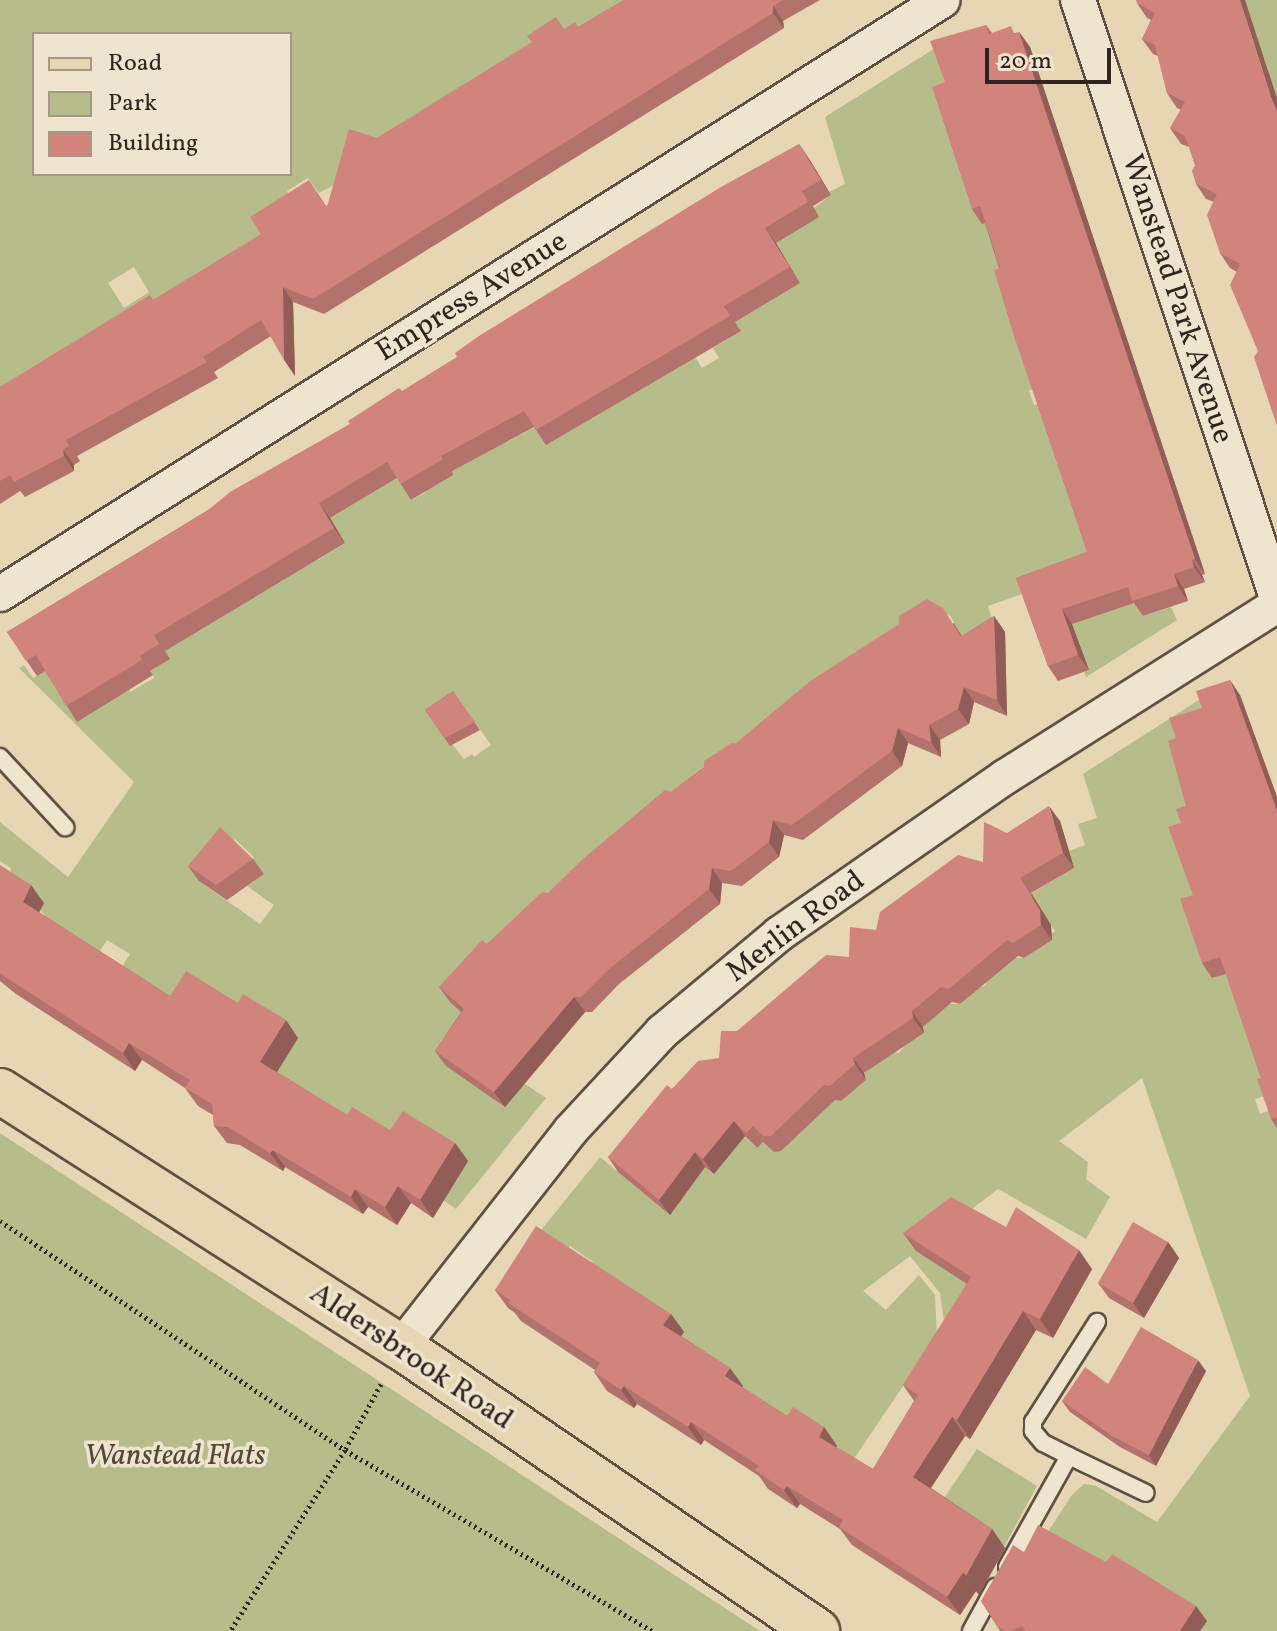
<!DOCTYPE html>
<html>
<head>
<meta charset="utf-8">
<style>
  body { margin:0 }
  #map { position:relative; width:1277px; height:1631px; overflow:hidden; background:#e6d6b3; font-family:Vollkorn,serif }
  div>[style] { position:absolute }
  .green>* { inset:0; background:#b6bd8b }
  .path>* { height:5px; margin-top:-2.5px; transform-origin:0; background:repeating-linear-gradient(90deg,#31241e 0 2px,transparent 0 6px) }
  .roads { filter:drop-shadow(2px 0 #5e5043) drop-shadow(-2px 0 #5e5043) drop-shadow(0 2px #5e5043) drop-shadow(0 -2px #5e5043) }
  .lane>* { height:16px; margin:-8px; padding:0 8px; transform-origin:8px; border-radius:8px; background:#efe4ce }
  .street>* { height:34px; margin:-17px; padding:0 17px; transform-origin:17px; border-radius:17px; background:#efe4ce }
  .primary>* { height:44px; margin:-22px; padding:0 22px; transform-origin:22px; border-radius:22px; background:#e6d6b3 }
  .wall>* { inset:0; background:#b3726b }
  .shaded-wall>* { inset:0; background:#925c57 }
  .building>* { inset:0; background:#d0847c }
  span { translate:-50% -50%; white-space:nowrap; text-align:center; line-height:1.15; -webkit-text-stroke:7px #efe4ce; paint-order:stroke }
  .street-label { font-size:30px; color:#31241e }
  .park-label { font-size:30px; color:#524a39; font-style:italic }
  .legend { position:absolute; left:32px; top:32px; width:260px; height:144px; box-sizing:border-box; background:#efe4ce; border:2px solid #a39788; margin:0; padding:10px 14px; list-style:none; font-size:24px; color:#31241e }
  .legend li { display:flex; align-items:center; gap:16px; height:40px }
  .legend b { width:40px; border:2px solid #a39788 }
  .scale { position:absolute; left:985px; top:48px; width:126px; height:36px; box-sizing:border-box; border:4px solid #31241e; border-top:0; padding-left:10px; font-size:24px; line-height:28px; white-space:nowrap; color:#31241e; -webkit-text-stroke:6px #efe4ce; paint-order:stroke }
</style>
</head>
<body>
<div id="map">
  <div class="green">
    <i style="clip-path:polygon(evenodd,0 0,676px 0,319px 193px,308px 178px,287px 191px,312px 230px,298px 293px,0 419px,0 0,34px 34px,290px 34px,290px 174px,34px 174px,34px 34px,0 0,134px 267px,149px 292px,124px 308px,108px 283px,134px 267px)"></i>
    <i style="clip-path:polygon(1217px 0,1277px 0,1277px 116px,1255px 74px,1268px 69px,1255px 32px)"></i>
    <i style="clip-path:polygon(evenodd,937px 47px,955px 97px,947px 117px,982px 223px,990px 221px,1036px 387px,1029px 391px,1034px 405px,1068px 395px,1110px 610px,1138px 602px,1143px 616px,1171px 607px,1177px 620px,1086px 677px,1084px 672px,1089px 670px,1057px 582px,988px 606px,997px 636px,971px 652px,949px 614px,943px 617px,471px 1021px,522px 1082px,546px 1098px,456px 1209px,443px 1200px,403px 1148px,85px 1026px,130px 954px,107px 940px,96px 957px,21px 953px,45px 915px,8px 879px,11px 868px,0 861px,0 822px,68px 877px,134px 782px,19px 668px,24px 665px,33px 678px,46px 670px,117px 670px,130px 692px,154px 678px,150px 671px,169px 659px,164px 650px,227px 614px,224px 609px,279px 496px,318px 560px,345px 543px,330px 518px,397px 478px,412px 500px,426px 492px,386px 424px,452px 471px,494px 421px,507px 442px,687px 344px,702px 368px,719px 358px,713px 348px,740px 331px,686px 241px,800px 283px,774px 239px,831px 195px,829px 192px,845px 184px,825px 117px,937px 47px,459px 699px,491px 745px,474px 757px,472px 754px,464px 759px,431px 718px,459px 699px,937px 47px,235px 839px,254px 857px,251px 862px,264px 874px,247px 886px,274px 905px,260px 924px,199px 881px,235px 839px)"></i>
    <i style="clip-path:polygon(1230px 680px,1235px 697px,1203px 774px,1185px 859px,1212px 978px,1231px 972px,1277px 1092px,1255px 1099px,1260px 1114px,1273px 1109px,1277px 1121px,1277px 1631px,1200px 1631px,1206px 1621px,1023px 1571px,1071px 1496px,1084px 1484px,1096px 1486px,1157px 1522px,1250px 1396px,1142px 1078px,1059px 1141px,1088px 1162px,1086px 1179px,1110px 1197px,1086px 1239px,998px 1189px,917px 1251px,975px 1289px,946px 1336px,940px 1293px,910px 1256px,863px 1291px,886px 1310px,919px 1275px,935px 1295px,937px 1336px,849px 1466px,831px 1455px,837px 1445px,800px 1435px,671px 1352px,683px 1332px,588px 1270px,593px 1262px,570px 1246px,564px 1254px,513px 1265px,600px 1157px,670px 1215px,705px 1167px,714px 1174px,742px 1139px,735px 1126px,756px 1148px,763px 1142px,774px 1151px,782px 1151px,792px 1134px,798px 1135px,805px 1128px,805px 1122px,835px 1100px,841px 1101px,852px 1085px,859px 1086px,866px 1080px,864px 1074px,869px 1069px,892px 1052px,899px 1053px,911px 1037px,916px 1039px,924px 1033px,924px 968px,950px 1004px,960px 1004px,968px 997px,968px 992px,986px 985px,986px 979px,1015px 958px,1024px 958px,1055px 931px,1031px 894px,1073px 868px,1069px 851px,1085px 845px,1078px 824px,1097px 818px,1083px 774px)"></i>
    <i style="clip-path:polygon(0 1133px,162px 1239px,760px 1631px,0 1631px)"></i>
    <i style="clip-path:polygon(977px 1449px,1037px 1486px,1004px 1547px,899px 1575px,894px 1573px)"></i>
  </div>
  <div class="path">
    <i style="left:0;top:1221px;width:414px;rotate:33.6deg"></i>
    <i style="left:345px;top:1450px;width:214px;rotate:122.4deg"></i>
    <i style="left:381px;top:1384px;width:75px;rotate:118.6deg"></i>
    <i style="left:345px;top:1450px;width:356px;rotate:30.5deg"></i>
  </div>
  <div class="roads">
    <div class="lane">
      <i style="left:0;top:757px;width:96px;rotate:47.1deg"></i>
      <i style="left:1069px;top:1456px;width:85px;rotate:25.7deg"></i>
      <i style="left:1007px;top:1567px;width:127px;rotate:-60.8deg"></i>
      <i style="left:1069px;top:1456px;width:29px;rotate:-153deg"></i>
      <i style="left:1043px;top:1443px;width:16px;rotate:-130deg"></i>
      <i style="left:1033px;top:1431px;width:9px;rotate:-90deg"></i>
      <i style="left:1033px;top:1422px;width:119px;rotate:-57.4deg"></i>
      <i style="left:971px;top:1631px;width:50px;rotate:-61.4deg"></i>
    </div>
    <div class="street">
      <i style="left:1078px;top:0;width:630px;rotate:71.59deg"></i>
      <i style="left:0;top:594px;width:1114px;rotate:-32.21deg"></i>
      <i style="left:401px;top:1347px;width:276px;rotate:-51.9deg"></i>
      <i style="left:571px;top:1130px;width:134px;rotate:-47.1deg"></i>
      <i style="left:662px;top:1032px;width:153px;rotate:-39.9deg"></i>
      <i style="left:779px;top:934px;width:275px;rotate:-34.8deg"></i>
      <i style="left:1005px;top:777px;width:322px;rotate:-32.3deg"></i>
    </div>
    <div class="primary">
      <i style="left:0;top:1091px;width:476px;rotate:32.6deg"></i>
      <i style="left:401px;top:1347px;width:504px;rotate:34.32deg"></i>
    </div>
  </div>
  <div class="wall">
    <i style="clip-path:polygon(624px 0,820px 0,783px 21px,784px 28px,324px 314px,293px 302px,295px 376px,271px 336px,214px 372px,218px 378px,77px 456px,80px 461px,74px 465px,74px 471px,25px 497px,20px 491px,0 504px,0 387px,153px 300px,327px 206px,377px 138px,564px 29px,578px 27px)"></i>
    <i style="clip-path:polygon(1245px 0,1258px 351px,1237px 272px,1230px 268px,1220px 253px,1214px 202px,1206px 199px,1196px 184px,1195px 165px,1189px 147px,1181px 144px,1170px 128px,1181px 110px,1177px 108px,1167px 93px,1158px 56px,1153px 54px,1142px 39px,1151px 20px,1147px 18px,1137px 3px)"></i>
    <i style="clip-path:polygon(986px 25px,992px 33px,1016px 33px,1019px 32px,1030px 47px,1205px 574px,1202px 575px,1205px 582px,1184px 589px,1188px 601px,1143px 616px,1134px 603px,1072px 624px,1089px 670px,1058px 681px,1048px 666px,1016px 578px,1087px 552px,985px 223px,982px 224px,972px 209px)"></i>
    <i style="clip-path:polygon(799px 144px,831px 195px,813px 206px,819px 217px,776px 243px,800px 283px,735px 322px,741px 331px,546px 445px,534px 427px,452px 471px,453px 475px,411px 500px,397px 478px,330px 518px,345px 543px,165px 651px,170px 659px,150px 671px,153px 675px,77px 722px,45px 671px,37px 676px,7px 632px,350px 424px)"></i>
    <i style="clip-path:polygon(994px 616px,1005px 632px,1007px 716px,974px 702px,969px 724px,940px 740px,941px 757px,908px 743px,902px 766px,803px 840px,784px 835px,779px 857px,742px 886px,722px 883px,720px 904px,619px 984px,592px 1012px,585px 1012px,505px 1107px,446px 1066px,435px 1051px,461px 1012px,450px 1002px,439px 987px,487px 944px,671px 792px,735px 744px,954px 623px,962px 636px)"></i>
    <i style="clip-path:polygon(453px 691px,480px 730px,450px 746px,425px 710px)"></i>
    <i style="clip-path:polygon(1240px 695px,1277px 797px,1277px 1128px,1271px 1119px,1261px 1078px,1226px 974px,1212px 978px,1202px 963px,1193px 895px,1181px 823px,1186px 806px,1176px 738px)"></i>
    <i style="clip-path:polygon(1060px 821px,1074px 868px,1031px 893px,1051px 925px,1052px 940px,1024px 958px,1018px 956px,960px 1004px,952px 1002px,923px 1027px,924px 1033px,864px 1073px,866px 1080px,841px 1101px,835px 1100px,781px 1151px,774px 1152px,763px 1142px,757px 1148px,745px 1136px,714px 1174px,705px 1167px,670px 1215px,618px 1172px,608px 1157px,672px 1089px,719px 1058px,737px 1031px,849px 957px,876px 930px,983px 862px,1007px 833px)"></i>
    <i style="clip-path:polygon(253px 859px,264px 874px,227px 900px,199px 881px,188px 866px)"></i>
    <i style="clip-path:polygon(0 865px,44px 903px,39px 912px,170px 996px,238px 1003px,298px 1038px,277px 1072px,347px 1115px,390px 1130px,455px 1143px,468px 1161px,433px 1218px,411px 1203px,397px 1225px,368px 1207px,363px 1214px,285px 1167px,283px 1171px,240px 1145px,227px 1143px,214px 1126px,213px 1115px,198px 1106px,185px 1088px,142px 1060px,135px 1071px,16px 994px,0 981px)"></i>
    <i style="clip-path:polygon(1006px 1227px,1092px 1269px,1053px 1338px,1036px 1330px,970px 1439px,965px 1436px,931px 1488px,992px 1529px,1005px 1548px,979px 1595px,976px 1591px,960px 1615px,852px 1545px,840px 1529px,800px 1504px,797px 1508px,768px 1489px,759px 1476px,704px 1440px,701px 1445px,637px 1404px,634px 1408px,607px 1391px,594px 1372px,595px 1370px,521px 1321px,515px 1313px,508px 1308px,495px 1290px,671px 1314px,684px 1332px,681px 1336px,730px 1368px,743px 1386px,742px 1387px,787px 1416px,824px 1427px,837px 1446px,836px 1447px,873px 1469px,914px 1401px,903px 1385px,967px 1284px,916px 1251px,903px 1233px)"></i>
    <i style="clip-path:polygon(1168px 1242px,1179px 1258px,1144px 1318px,1109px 1298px,1098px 1283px)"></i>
    <i style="clip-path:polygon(1206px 1371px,1156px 1466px,1120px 1447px,1070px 1412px,1062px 1401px,1108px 1384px)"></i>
    <i style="clip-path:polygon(1024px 1552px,1207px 1621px,1200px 1631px,1000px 1631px,981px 1601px)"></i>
  </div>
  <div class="shaded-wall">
    <i style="clip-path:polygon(1240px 0,1245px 0,1277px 98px,1277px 111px,1272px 100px)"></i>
    <i style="clip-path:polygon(773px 6px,783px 21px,784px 28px,773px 13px)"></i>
    <i style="clip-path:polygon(1019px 32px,1030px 47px,1205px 574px,1195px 559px)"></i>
    <i style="clip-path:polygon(799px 144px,810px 160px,831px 195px,821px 180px)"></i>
    <i style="clip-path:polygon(765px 228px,776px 243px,800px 283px,790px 267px)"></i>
    <i style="clip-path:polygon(283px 287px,293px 302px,295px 376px,284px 360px)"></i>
    <i style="clip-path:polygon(63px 450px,74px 465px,74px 471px,64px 456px)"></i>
    <i style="clip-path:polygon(319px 503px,330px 518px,345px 543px,334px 528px)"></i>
    <i style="clip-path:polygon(1192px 560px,1202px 575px,1205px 582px,1194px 567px)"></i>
    <i style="clip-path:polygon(1174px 574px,1184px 589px,1188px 601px,1178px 586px)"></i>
    <i style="clip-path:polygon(1062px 609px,1072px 624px,1089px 670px,1078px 655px)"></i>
    <i style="clip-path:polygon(994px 616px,1005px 632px,1007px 716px,997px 700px)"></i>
    <i style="clip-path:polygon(1230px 680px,1240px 695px,1277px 797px,1277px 811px)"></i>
    <i style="clip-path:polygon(964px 687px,974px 702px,969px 724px,958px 709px)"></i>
    <i style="clip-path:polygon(929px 725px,940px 740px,941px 757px,931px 742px)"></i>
    <i style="clip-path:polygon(898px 728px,908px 743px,902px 766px,892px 751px)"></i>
    <i style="clip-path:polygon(1049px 806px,1060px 821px,1074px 868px,1063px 853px)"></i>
    <i style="clip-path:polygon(773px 820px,784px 835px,779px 857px,769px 842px)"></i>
    <i style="clip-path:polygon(712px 868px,722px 883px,720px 904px,709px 889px)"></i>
    <i style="clip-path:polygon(31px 885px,44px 903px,35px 920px,23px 902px)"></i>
    <i style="clip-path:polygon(1031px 893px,1051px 925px,1052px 940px,1041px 925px)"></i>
    <i style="clip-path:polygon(574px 997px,585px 1012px,505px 1107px,494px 1092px)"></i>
    <i style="clip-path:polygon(912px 1011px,923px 1027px,924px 1033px,913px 1018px)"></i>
    <i style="clip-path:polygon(286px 1020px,298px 1038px,272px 1080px,260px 1062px)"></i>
    <i style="clip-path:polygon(129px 1043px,142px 1060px,135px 1071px,123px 1053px)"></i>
    <i style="clip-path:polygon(853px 1058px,864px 1073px,866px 1080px,855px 1064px)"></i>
    <i style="clip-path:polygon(734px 1121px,745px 1136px,714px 1174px,703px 1159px)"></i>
    <i style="clip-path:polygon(455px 1143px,468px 1161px,433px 1218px,420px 1200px)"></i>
    <i style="clip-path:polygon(273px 1150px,285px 1167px,283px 1171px,270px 1153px)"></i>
    <i style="clip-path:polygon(695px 1152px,705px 1167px,670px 1215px,659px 1200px)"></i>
    <i style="clip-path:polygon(398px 1186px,411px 1203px,397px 1225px,385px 1207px)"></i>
    <i style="clip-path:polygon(355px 1189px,368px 1207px,363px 1214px,351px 1197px)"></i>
    <i style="clip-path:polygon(1168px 1242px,1179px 1258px,1144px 1318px,1133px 1303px)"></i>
    <i style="clip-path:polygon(1079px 1250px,1092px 1269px,1053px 1338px,1040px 1319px)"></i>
    <i style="clip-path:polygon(1023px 1311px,1036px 1330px,970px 1439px,957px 1420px)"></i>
    <i style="clip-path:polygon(671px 1314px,684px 1332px,676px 1343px,663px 1325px)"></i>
    <i style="clip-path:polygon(1198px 1360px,1206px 1371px,1156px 1466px,1149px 1455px)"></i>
    <i style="clip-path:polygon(730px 1368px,743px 1386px,738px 1395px,725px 1376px)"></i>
    <i style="clip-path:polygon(624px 1386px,637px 1404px,634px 1408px,621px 1390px)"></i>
    <i style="clip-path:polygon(952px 1417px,965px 1436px,926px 1495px,913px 1477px)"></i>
    <i style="clip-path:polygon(691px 1422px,704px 1440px,701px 1445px,688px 1427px)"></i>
    <i style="clip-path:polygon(824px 1427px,837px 1446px,831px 1455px,819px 1437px)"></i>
    <i style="clip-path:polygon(787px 1486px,800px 1504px,797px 1508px,784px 1490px)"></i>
    <i style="clip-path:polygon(992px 1529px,1005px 1548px,979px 1595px,976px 1591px,960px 1615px,947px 1597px)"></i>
    <i style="clip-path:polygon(1196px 1606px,1207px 1621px,1200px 1631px,1180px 1631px)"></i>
  </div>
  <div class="building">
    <i style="clip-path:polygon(624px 0,783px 0,773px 6px,773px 13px,313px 299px,283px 287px,284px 360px,261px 320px,203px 357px,207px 362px,66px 440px,69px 446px,63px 450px,64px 456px,14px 482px,10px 475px,0 481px,0 387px,150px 295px,153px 300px,261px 234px,250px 217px,309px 180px,327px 207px,349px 129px,377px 138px,532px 42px,527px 36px,556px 17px,564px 29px,575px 22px,578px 27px)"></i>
    <i style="clip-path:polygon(1136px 0,1240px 0,1272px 100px,1277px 111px,1277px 426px,1254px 357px,1258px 351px,1230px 285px,1240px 264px,1220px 253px,1207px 215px,1217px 194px,1196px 184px,1192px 171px,1195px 165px,1185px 136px,1170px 128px,1185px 102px,1167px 93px,1155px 45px,1142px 39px,1155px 13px,1137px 3px)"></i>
    <i style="clip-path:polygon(986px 25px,989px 34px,1011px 26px,1014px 34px,1019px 32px,1195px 559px,1192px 560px,1194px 567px,1174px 574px,1178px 586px,1132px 601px,1128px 587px,1062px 609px,1078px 655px,1048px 666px,1016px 578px,1087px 552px,1013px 333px,994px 270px,1000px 268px,980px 206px,972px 209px,932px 87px,945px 82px,930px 41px)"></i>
    <i style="clip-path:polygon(799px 144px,821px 180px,802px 191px,808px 202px,765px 228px,790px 267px,724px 306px,730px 316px,536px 430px,524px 411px,441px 456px,443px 459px,401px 484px,387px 462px,319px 503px,334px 528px,154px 635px,159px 644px,140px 656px,142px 660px,66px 706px,36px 655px,26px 661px,7px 632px,207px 511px,230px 492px,350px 424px,348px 421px,399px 388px,402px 391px,457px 357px,455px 353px,479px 336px,721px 187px)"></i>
    <i style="clip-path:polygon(927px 599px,943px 608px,961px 637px,994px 616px,997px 700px,964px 687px,958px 709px,929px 725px,931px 742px,898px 728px,892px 751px,792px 825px,773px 820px,769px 842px,731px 871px,712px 868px,709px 889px,609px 969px,581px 997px,574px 997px,494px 1092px,435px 1051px,464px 1009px,439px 987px,482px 940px,487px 944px,542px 892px,548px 893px,583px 859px,665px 790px,671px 792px,704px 768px,704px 761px,732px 743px,735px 744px,809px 682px,899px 624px,899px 616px)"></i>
    <i style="clip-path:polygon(1230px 680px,1277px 811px,1277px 1117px,1271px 1119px,1257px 1079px,1261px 1078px,1220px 957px,1202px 963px,1180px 899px,1193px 895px,1168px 827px,1181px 823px,1176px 809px,1186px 806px,1168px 741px,1176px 738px,1169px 718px,1202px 708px,1196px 691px)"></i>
    <i style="clip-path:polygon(453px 691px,475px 722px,445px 738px,425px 710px)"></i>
    <i style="clip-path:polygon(1049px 806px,1063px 853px,1020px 878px,1040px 910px,1041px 925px,1013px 943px,1007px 940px,949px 989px,941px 987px,912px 1011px,913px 1018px,853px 1058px,855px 1064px,830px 1086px,824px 1085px,771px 1136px,763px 1136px,753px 1126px,746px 1133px,734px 1121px,703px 1159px,695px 1152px,659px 1200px,608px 1157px,667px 1085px,672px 1089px,698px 1061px,719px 1058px,721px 1031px,737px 1031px,826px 955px,849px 957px,850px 927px,876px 930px,880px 912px,958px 855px,983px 862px,984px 822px,1007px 833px)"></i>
    <i style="clip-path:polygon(220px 827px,253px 859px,216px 885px,188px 866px)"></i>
    <i style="clip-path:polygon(0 865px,31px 885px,23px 902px,170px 996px,186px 971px,238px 1003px,243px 994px,286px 1020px,260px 1062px,347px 1115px,352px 1107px,390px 1130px,403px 1111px,455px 1143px,420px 1200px,398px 1186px,385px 1207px,355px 1189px,351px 1197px,273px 1150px,270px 1153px,228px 1127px,214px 1126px,212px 1104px,185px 1088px,190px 1080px,129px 1043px,123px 1053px,4px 976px,0 973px)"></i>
    <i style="clip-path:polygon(951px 1197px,1006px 1227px,1016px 1207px,1079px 1250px,1040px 1319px,1023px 1311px,957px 1420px,952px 1417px,913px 1477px,992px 1529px,966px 1576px,963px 1572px,947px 1597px,839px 1527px,843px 1520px,787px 1486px,784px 1490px,755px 1470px,759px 1466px,691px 1422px,688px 1427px,624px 1386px,621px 1390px,594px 1372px,600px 1363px,508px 1303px,510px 1300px,495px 1290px,536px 1226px,671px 1314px,663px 1325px,730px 1368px,725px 1376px,787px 1416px,793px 1407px,824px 1427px,819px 1437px,873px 1469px,918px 1395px,903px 1385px,971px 1277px,903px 1233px)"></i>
    <i style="clip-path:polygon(1133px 1222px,1168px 1242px,1133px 1303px,1098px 1283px)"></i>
    <i style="clip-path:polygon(1141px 1327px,1198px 1360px,1149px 1455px,1112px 1436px,1062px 1401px,1085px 1367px,1108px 1384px)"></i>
    <i style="clip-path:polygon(1038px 1525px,1106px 1562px,1112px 1554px,1196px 1606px,1180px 1631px,1025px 1631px,1022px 1626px,1011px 1631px,1006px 1631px,998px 1627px,981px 1601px,1013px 1545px,1024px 1552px)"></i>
  </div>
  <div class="street-label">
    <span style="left:472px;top:297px;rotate:-32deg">Empress Avenue</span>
    <span style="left:1177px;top:299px;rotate:72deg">Wanstead Park Avenue</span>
    <span style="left:796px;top:927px;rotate:-37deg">Merlin Road</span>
    <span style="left:411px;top:1357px;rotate:34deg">Aldersbrook Road</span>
  </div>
  <div class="park-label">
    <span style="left:175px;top:1456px">Wanstead Flats</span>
  </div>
  <ul class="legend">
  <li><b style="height:10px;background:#e6d6b3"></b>Road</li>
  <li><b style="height:22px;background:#b6bd8b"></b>Park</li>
  <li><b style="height:22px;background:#d0847c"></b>Building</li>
  </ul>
  <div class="scale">20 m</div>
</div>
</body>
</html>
